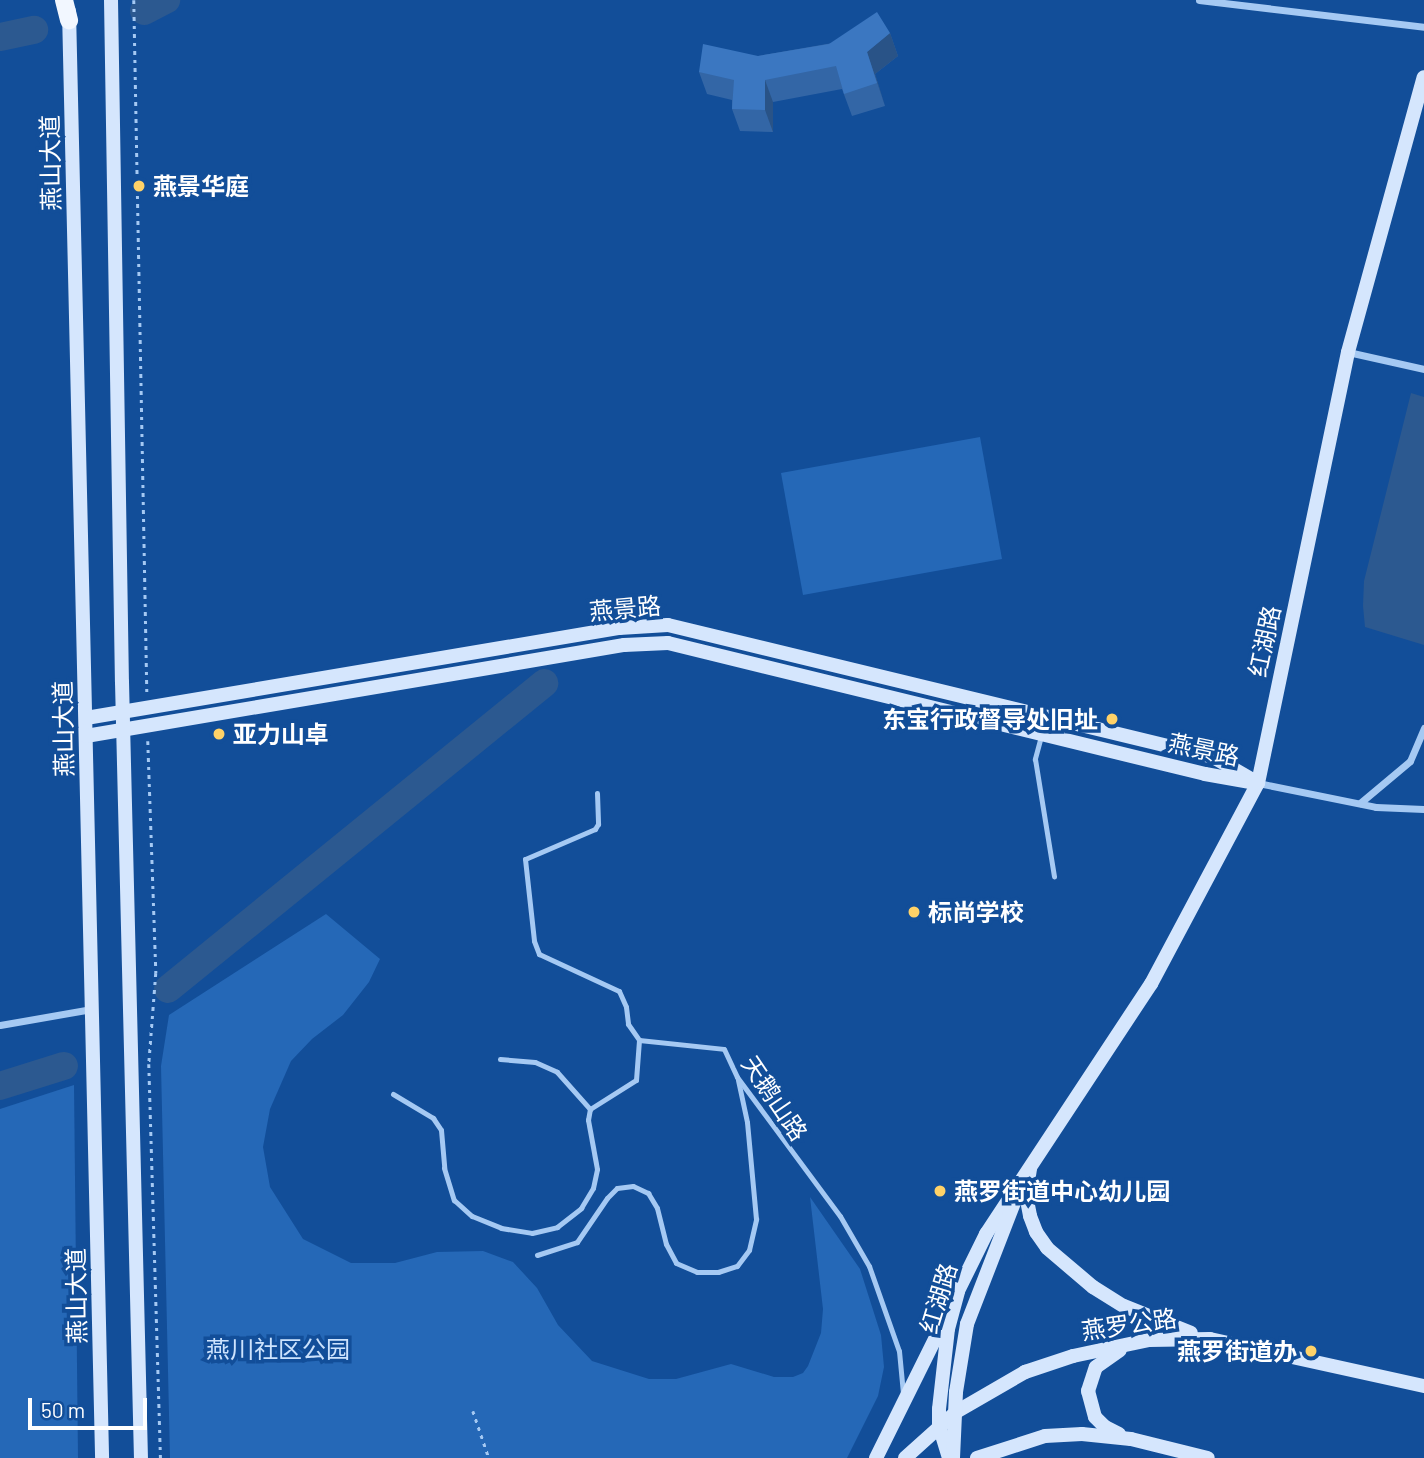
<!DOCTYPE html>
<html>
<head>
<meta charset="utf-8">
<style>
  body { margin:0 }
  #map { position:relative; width:1424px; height:1458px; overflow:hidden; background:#124e99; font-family:Barlow,"Noto Sans SC",sans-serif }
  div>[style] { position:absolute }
  .green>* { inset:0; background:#2568b7 }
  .water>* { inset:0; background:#2c5990 }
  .river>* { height:28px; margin:-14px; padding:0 14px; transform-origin:14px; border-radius:14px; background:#2c5990 }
  .path>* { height:2.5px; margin-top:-1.25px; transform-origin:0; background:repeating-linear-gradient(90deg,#a5c9f3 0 3.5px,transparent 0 8.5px) }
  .lane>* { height:5px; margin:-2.5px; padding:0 2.5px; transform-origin:2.5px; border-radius:2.5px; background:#a5c9f3 }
  .street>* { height:7px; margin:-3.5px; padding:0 3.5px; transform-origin:3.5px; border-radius:3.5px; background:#a5c9f3 }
  .secondary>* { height:14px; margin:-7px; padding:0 7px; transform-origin:7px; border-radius:7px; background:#d5e6fd }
  .primary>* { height:18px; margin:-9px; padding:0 9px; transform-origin:9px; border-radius:9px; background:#f2f7ff }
  .wall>* { inset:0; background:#3366a6 }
  .shaded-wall>* { inset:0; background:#295387 }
  .building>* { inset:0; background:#3b77c1 }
  .dots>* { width:19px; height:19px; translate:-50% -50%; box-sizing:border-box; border:4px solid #124e99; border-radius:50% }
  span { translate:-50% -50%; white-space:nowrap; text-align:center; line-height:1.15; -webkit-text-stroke:7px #124e99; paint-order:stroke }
  .street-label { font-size:24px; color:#fff }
  .poi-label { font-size:24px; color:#fff; font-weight:700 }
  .left { translate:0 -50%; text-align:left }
  .right { translate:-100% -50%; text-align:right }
  .park-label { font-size:24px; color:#cde3fd }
  .scale { position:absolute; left:28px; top:1398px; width:119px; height:32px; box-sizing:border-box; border:4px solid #fff; border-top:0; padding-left:9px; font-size:21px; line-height:24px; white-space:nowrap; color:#fff; -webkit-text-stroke:5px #124e99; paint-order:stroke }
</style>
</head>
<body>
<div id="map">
  <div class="green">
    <i style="clip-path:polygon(980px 437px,1002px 559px,803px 595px,781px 473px)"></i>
    <i style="clip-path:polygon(326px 914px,380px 959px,369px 982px,343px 1015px,312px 1039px,291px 1061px,270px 1109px,263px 1147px,270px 1187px,303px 1239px,351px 1263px,395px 1263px,437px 1252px,483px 1251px,513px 1262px,537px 1288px,558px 1325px,592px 1361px,649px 1379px,676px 1379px,731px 1364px,774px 1377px,793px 1377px,803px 1373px,808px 1366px,821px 1333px,823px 1309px,810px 1197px,860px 1269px,881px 1335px,884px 1367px,878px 1396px,847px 1458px,170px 1458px,161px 1066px,169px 1015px)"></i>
    <i style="clip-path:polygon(74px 1085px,78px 1458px,0 1458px,0 1109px)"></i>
  </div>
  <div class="water">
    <i style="clip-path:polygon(1411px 393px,1424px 397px,1424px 645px,1365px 627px,1363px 606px,1364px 581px)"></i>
  </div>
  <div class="river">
    <i style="left:144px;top:11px;width:25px;rotate:-27deg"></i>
    <i style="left:0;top:37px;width:35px;rotate:-12deg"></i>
    <i style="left:168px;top:989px;width:485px;rotate:-39.1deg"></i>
    <i style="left:0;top:1086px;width:67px;rotate:-17.4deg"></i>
  </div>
  <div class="path">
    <i style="left:134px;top:0;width:692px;rotate:88.92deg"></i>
    <i style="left:148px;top:741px;width:232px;rotate:88deg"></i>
    <i style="left:156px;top:973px;width:91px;rotate:94.4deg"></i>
    <i style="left:149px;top:1064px;width:394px;rotate:88.3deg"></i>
    <i style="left:473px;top:1411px;width:50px;rotate:71.2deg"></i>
  </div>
  <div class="lane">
    <i style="left:1041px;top:736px;width:24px;rotate:105deg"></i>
    <i style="left:1035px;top:759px;width:119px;rotate:80.8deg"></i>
    <i style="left:597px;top:793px;width:31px;rotate:88deg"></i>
    <i style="left:598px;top:824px;width:6px;rotate:121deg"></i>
    <i style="left:595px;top:829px;width:76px;rotate:156.8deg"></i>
    <i style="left:525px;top:859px;width:82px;rotate:83.7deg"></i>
    <i style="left:534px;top:941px;width:14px;rotate:69deg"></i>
    <i style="left:539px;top:954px;width:88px;rotate:24.8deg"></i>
    <i style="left:619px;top:991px;width:17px;rotate:66deg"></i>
    <i style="left:626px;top:1007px;width:17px;rotate:83deg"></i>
    <i style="left:628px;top:1024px;width:19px;rotate:55deg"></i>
    <i style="left:639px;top:1040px;width:85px;rotate:6deg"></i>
    <i style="left:724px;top:1049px;width:31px;rotate:65deg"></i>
    <i style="left:737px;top:1077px;width:173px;rotate:53.5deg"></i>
    <i style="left:840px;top:1216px;width:58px;rotate:59.9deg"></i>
    <i style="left:869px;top:1266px;width:90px;rotate:70.6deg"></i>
    <i style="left:899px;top:1351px;width:42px;rotate:84.6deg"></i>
    <i style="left:500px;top:1059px;width:35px;rotate:5deg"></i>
    <i style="left:535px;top:1062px;width:24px;rotate:24deg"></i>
    <i style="left:557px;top:1072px;width:50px;rotate:48.3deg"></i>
    <i style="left:393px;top:1094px;width:47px;rotate:31deg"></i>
    <i style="left:433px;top:1118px;width:14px;rotate:56deg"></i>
    <i style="left:441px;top:1130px;width:38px;rotate:85deg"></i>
    <i style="left:444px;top:1168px;width:34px;rotate:73deg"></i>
    <i style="left:454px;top:1200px;width:24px;rotate:42deg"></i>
    <i style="left:472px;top:1216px;width:31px;rotate:22deg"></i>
    <i style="left:501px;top:1228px;width:31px;rotate:9deg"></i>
    <i style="left:532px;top:1233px;width:26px;rotate:-13deg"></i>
    <i style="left:557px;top:1227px;width:31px;rotate:-38deg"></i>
    <i style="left:581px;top:1208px;width:23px;rotate:-59deg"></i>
    <i style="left:593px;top:1188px;width:19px;rotate:-78deg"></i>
    <i style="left:597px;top:1169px;width:50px;rotate:-100.4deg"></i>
    <i style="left:588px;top:1120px;width:11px;rotate:-80deg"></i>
    <i style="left:590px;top:1109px;width:54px;rotate:-32.2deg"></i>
    <i style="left:636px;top:1080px;width:40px;rotate:-85.7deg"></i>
    <i style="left:537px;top:1255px;width:42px;rotate:-18deg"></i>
    <i style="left:577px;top:1242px;width:53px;rotate:-55.7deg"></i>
    <i style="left:607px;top:1198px;width:14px;rotate:-45deg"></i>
    <i style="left:617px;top:1188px;width:16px;rotate:-7deg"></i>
    <i style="left:633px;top:1186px;width:17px;rotate:25deg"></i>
    <i style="left:648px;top:1193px;width:17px;rotate:59deg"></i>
    <i style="left:657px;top:1208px;width:37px;rotate:76deg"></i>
    <i style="left:666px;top:1244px;width:21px;rotate:62deg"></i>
    <i style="left:676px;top:1263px;width:23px;rotate:23deg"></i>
    <i style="left:697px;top:1272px;width:21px"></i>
    <i style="left:718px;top:1272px;width:20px;rotate:-18deg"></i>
    <i style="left:737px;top:1266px;width:20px;rotate:-53deg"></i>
    <i style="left:749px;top:1250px;width:32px;rotate:-77deg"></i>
    <i style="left:756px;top:1219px;width:97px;rotate:-95.3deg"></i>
    <i style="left:747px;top:1122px;width:43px;rotate:-102.1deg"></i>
  </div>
  <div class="street">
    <i style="left:1199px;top:0;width:227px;rotate:6.8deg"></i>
    <i style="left:1348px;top:352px;width:78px;rotate:12.6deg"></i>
    <i style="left:1258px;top:783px;width:120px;rotate:11.5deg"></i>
    <i style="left:1376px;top:807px;width:48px;rotate:2.4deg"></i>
    <i style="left:1360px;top:803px;width:65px;rotate:-40deg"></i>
    <i style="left:1410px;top:761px;width:36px;rotate:-67deg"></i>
    <i style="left:0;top:1025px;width:93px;rotate:-9.9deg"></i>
  </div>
  <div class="secondary">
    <i style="left:111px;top:0;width:682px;rotate:89.08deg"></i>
    <i style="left:122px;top:682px;width:776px;rotate:88.6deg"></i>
    <i style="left:69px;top:11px;width:1447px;rotate:88.69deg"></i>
    <i style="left:86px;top:718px;width:541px;rotate:-9.58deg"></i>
    <i style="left:619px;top:628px;width:49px;rotate:-3.5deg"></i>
    <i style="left:668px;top:625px;width:561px;rotate:13.61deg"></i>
    <i style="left:1213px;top:757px;width:52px;rotate:30deg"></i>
    <i style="left:86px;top:736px;width:546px;rotate:-9.6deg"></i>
    <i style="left:624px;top:645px;width:44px;rotate:-2.6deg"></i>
    <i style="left:668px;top:643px;width:553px;rotate:13.71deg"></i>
    <i style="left:1205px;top:774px;width:46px;rotate:10.1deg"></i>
    <i style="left:1030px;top:1169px;width:26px;rotate:99deg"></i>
    <i style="left:1026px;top:1195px;width:21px;rotate:79deg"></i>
    <i style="left:1030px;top:1216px;width:17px;rotate:69deg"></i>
    <i style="left:1036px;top:1232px;width:19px;rotate:55deg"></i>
    <i style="left:1047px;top:1248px;width:60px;rotate:40.3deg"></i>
    <i style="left:1093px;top:1287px;width:36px;rotate:32deg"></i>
    <i style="left:1124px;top:1306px;width:72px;rotate:21.9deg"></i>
    <i style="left:1119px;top:1434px;width:16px;rotate:-153deg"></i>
    <i style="left:1105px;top:1427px;width:14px;rotate:-135deg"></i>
    <i style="left:1095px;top:1417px;width:27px;rotate:-105deg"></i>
    <i style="left:1088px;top:1391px;width:25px;rotate:-72deg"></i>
    <i style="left:1096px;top:1367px;width:29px;rotate:-35deg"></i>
    <i style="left:876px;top:1458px;width:153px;rotate:-63.6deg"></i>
    <i style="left:905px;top:1458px;width:69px;rotate:-42deg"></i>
    <i style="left:956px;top:1412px;width:80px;rotate:-30.1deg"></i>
    <i style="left:1025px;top:1372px;width:51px;rotate:-18.4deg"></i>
    <i style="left:1073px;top:1356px;width:78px;rotate:-11.9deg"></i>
    <i style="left:1149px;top:1340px;width:61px;rotate:-0.9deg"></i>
    <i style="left:1210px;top:1339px;width:219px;rotate:12.4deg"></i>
    <i style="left:949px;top:1458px;width:34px;rotate:-107deg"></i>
    <i style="left:939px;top:1426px;width:17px;rotate:-90deg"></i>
    <i style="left:939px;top:1409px;width:81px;rotate:-83.6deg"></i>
    <i style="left:948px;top:1329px;width:39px;rotate:-75deg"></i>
    <i style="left:958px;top:1291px;width:64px;rotate:-63.8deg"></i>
    <i style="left:986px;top:1234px;width:300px;rotate:-56.6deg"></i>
    <i style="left:1151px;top:984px;width:228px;rotate:-62deg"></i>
    <i style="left:1258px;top:783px;width:440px;rotate:-78.2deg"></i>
    <i style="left:1348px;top:352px;width:285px;rotate:-74.6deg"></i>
    <i style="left:953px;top:1458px;width:66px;rotate:-87.4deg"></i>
    <i style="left:956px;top:1392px;width:69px;rotate:-80.8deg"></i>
    <i style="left:967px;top:1324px;width:130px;rotate:-68.8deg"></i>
    <i style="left:977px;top:1458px;width:71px;rotate:-17.9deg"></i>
    <i style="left:1045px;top:1436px;width:37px;rotate:-3deg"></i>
    <i style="left:1082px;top:1434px;width:49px;rotate:5.8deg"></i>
    <i style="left:1131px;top:1439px;width:79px;rotate:13.9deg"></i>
  </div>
  <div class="primary">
    <i style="left:64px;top:0;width:21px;rotate:76deg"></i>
  </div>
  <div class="wall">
    <i style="clip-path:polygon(890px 33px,898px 56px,875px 74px,885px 106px,852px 116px,842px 89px,773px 102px,773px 132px,740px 131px,732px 109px,732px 100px,707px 94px,699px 72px,758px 56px)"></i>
  </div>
  <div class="shaded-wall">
    <i style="clip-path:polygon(890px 33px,898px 56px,875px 74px,885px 106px,867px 52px)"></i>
    <i style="clip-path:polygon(765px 80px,773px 102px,773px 132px,765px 110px)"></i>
  </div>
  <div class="building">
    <i style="clip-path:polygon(877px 12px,890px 33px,867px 52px,877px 83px,844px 94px,836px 66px,765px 80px,765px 110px,732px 109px,734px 80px,699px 72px,703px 44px,758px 56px,829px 44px)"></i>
  </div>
  <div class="dots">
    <i style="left:139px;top:186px;background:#ffd268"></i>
    <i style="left:1112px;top:719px;background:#ffd268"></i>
    <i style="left:219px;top:734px;background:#ffd268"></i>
    <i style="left:914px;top:912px;background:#ffd268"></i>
    <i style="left:940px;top:1191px;background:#ffd268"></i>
    <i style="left:1311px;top:1351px;background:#ffd268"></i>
  </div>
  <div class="street-label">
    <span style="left:50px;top:163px;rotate:-91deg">燕山大道</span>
    <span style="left:625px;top:608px;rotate:-5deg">燕景路</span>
    <span style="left:1264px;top:641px;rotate:-78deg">红湖路</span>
    <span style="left:63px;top:729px;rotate:-91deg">燕山大道</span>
    <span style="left:1204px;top:749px;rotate:12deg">燕景路</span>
    <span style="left:775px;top:1098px;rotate:56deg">天鹅山路</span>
    <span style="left:76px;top:1296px;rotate:-91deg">燕山大道</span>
    <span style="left:938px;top:1298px;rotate:-73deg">红湖路</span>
    <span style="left:1129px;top:1324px;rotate:-8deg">燕罗公路</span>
  </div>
  <div class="poi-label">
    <span class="left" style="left:153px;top:186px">燕景华庭</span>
    <span class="right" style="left:1098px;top:719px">东宝行政督导处旧址</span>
    <span class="left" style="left:233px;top:734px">亚力山卓</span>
    <span class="left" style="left:928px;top:912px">标尚学校</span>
    <span class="left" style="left:954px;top:1191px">燕罗街道中心幼儿园</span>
    <span class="right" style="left:1297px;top:1351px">燕罗街道办</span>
  </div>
  <div class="park-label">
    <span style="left:278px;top:1349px">燕川社区公园</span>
  </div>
  <div class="scale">50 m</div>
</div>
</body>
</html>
